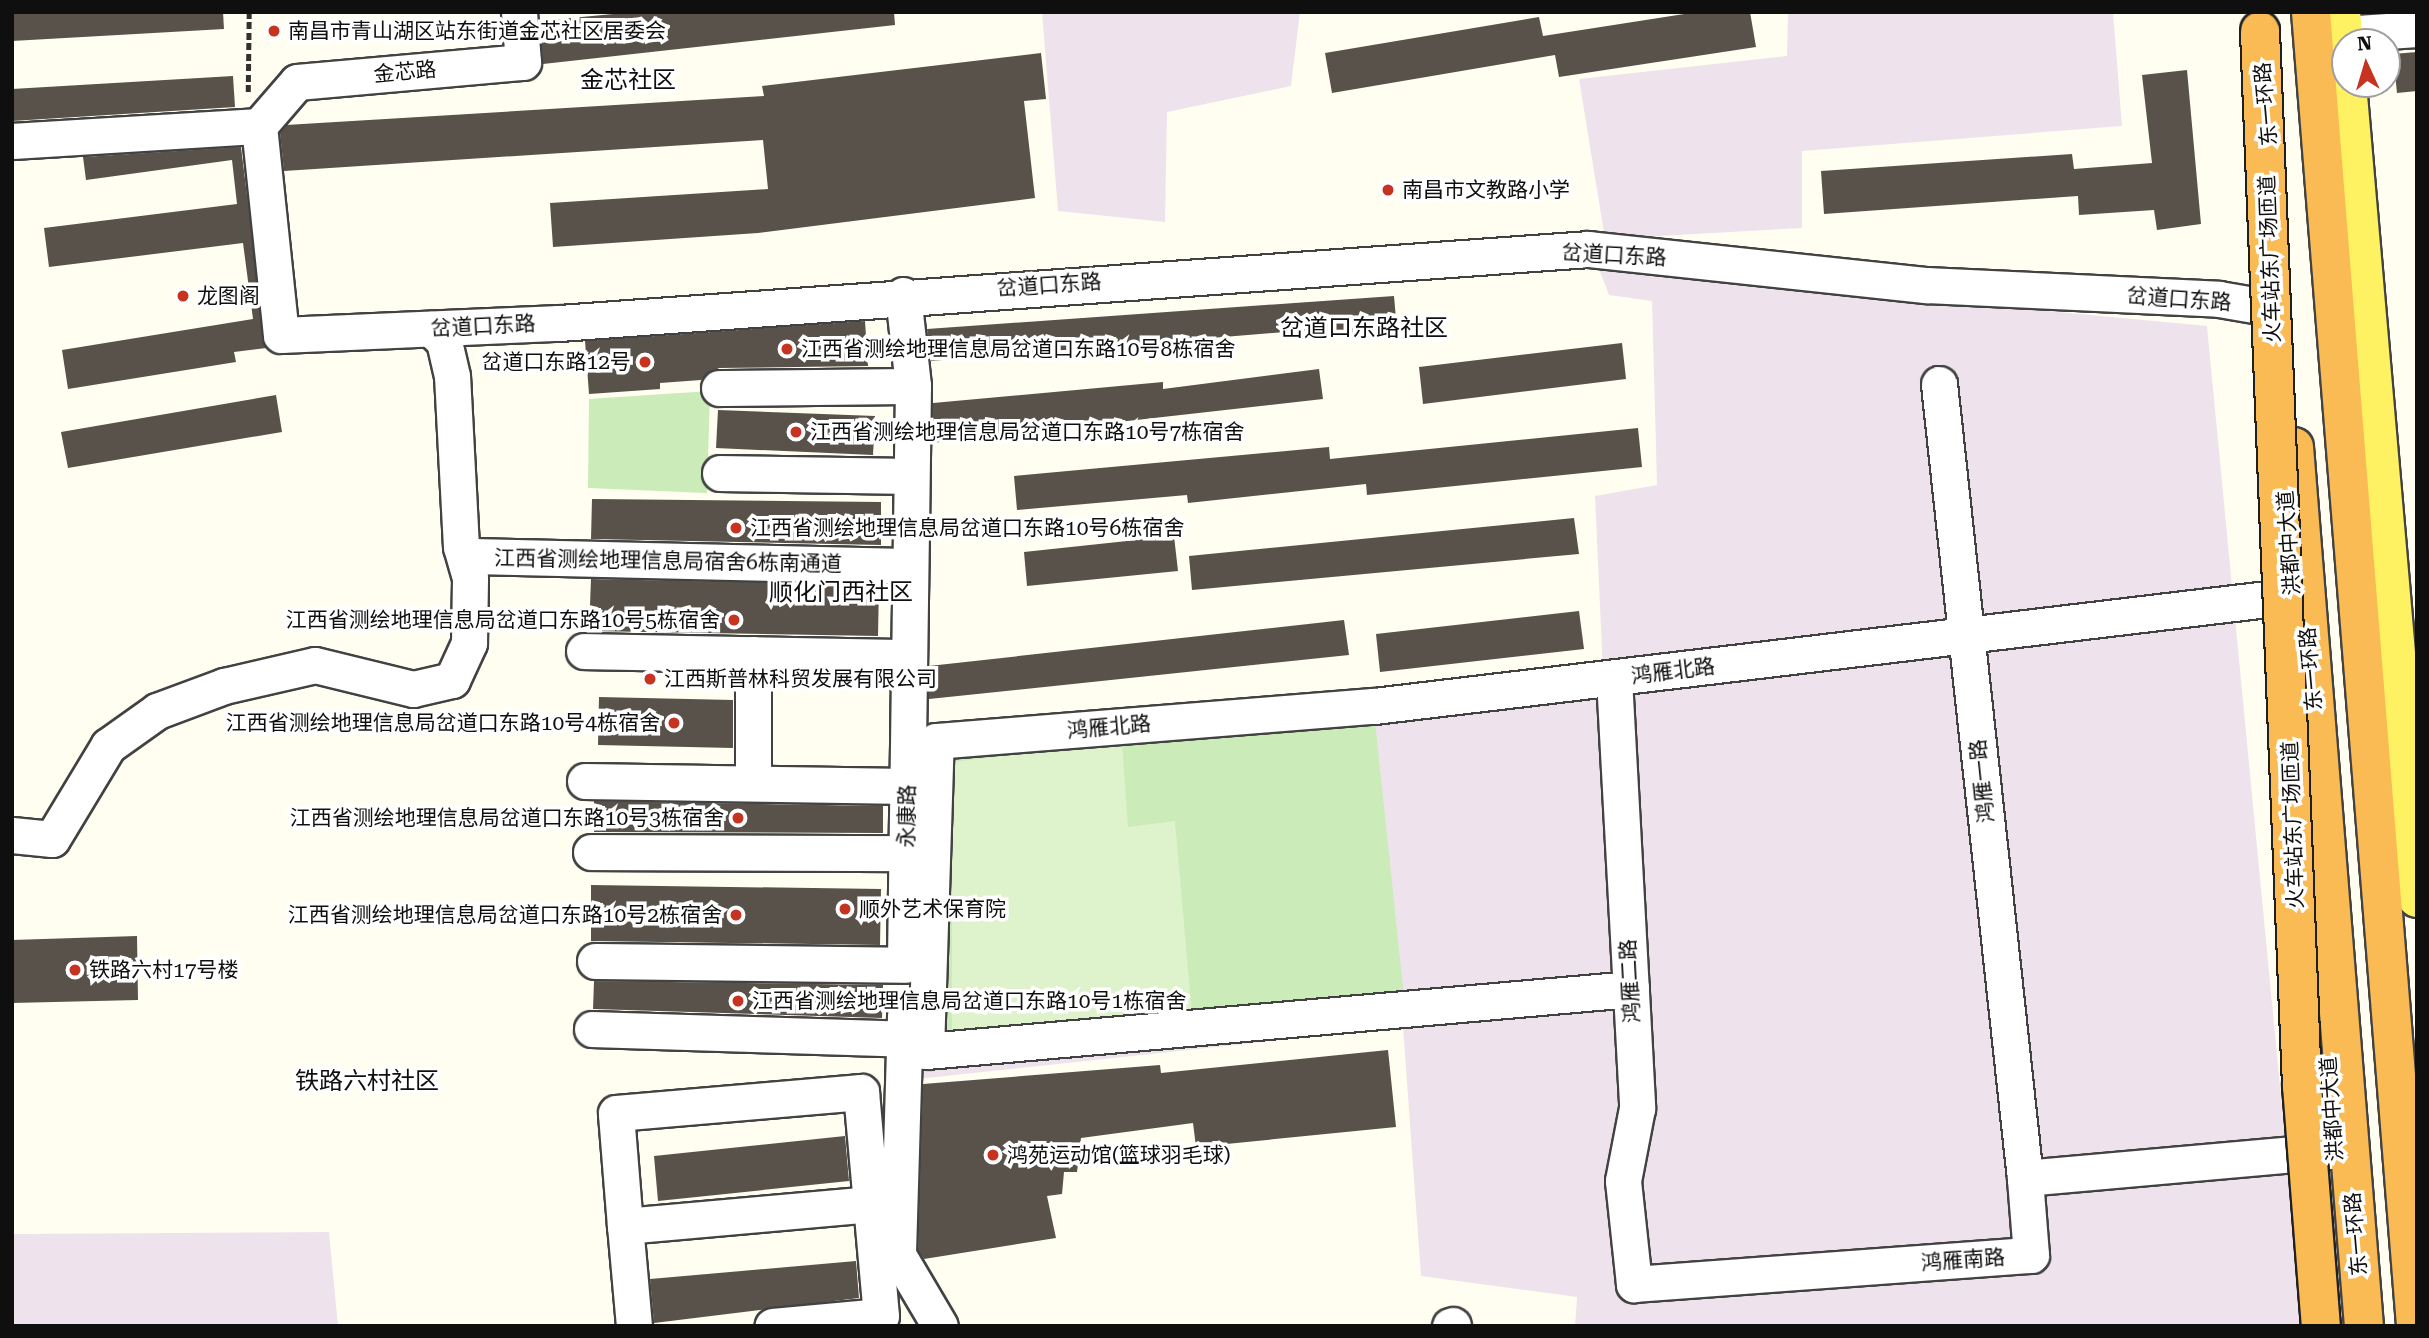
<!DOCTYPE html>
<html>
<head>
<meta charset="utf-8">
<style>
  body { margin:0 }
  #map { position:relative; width:2429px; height:1338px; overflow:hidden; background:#fffef1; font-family:"Roboto Serif","Noto Sans SC",serif }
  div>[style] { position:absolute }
  .industrial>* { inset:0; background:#eee3ed }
  .green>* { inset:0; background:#cbecb8 }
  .pitch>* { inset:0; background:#def2cb }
  .building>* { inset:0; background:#58524b }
  .path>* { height:4.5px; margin-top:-2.25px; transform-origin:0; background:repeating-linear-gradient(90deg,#313131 0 7px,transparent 0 10.5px) }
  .roads { filter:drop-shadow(2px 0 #424242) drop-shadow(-2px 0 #424242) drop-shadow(0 2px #424242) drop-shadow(0 -2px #424242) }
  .minor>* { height:35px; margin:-17.5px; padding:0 17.5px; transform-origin:17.5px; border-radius:17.5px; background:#fff }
  .major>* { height:38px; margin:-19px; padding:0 19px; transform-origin:19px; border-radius:19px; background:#fef162 }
  .highway>* { height:38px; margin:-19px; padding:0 19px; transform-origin:19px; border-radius:19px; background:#faba54 }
  .bridges { filter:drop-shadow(2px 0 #202020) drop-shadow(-2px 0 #202020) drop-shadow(0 2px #202020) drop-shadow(0 -2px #202020) }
  .highway-bridge>* { height:38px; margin:-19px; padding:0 19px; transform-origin:19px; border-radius:19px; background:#faba54 }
  .dots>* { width:19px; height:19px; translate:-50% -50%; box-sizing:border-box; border:4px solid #fff; border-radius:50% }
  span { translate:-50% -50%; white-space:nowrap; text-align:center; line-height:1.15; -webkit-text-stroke:7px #fff; paint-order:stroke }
  .poi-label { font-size:21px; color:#0f0f0f }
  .left { translate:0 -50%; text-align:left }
  .right { translate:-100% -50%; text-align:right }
  .street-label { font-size:21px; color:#0f0f0f }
  .quarter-label { font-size:24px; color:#0f0f0f }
  .frame { position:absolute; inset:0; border:14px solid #0f0f0f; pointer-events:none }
  .north { position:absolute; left:2331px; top:28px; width:70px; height:70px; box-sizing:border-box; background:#fff; border:2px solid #9f9f9f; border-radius:50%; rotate:356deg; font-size:19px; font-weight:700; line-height:28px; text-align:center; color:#0f0f0f }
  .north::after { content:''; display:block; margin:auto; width:24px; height:32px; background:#c63320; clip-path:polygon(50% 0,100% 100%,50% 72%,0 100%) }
</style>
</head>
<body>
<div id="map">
  <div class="industrial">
    <i style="clip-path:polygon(1042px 12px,1300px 12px,1291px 86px,1167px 112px,1165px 222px,1058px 211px)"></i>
    <i style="clip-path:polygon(1788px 12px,2113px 12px,2122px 126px,1802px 151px,1802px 228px,1605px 239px,1579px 79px,1787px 56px)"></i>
    <i style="clip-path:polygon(1599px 269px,2207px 326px,2303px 1326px,1575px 1326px,1577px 1297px,1421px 1276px,1403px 1027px,917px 1079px,924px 725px,1603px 673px,1595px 496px,1657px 485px,1652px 301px,1609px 295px)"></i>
    <i style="clip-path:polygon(329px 1232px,338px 1326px,12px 1326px,12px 1234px)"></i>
  </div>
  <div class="green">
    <i style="clip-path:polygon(710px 391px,707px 493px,588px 488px,589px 399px)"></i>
    <i style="clip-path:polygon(1375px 721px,1404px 997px,938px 1041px,946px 751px)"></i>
  </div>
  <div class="pitch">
    <i style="clip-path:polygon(1122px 742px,1128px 827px,1175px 821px,1192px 1015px,952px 1036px,952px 762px)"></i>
  </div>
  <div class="building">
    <i style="clip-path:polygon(12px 12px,223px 12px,224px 29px,12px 41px)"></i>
    <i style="clip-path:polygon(634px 12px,894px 12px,895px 25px,543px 64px,540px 21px)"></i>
    <i style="clip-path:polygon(1697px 12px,1750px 12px,1756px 47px,1559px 77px,1555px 55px,1332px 93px,1325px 53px,1539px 17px,1543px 36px)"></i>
    <i style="clip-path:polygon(2417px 52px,2417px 91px,2397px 93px,2393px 54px)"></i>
    <i style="clip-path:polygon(1041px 53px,1046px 99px,1024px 101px,1035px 198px,758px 233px,553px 247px,550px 203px,768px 189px,763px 140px,284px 171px,280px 133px,286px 125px,764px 96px,762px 86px)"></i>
    <i style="clip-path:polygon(2187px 70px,2201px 224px,2157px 230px,2154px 210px,2079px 215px,2078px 196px,1824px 214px,1821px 171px,2072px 154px,2074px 169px,2152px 163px,2142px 75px)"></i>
    <i style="clip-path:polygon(233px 76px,235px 107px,12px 121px,12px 89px)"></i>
    <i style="clip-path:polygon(241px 147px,266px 348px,234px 352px,236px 362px,68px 389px,62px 350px,253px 319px,243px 243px,49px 267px,44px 228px,237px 204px,232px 160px,86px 180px,83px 157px)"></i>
    <i style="clip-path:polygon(1394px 296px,1397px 330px,1322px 338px,1321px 329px,931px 361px,927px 329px)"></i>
    <i style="clip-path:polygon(865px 321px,868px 366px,719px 368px,701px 380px,660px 383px,660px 389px,589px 394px,585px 341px)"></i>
    <i style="clip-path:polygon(1622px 343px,1626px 379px,1423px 404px,1419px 367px)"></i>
    <i style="clip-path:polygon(1319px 369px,1323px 399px,932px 443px,933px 403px,1163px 382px,1163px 389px)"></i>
    <i style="clip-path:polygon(276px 395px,282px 432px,68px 468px,61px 432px)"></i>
    <i style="clip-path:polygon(718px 410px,875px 416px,873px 455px,716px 448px)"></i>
    <i style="clip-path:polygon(1638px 428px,1642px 467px,1367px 495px,1366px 484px,1188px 503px,1187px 495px,1017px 510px,1014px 476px,1329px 447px,1330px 459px)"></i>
    <i style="clip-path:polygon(592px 499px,881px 502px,881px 545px,591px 539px)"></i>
    <i style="clip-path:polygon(1574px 518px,1579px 554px,1192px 590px,1189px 556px)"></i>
    <i style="clip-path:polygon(1174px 536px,1178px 571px,1027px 586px,1024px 552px)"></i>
    <i style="clip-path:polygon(591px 579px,879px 585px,878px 636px,589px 631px)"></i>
    <i style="clip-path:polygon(1579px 611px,1584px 649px,1380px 672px,1376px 634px)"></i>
    <i style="clip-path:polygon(1344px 620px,1349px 655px,929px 699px,929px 666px)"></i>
    <i style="clip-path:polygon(599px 697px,733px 700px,733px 748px,598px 745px)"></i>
    <i style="clip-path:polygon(594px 801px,883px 806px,883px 833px,594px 832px)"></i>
    <i style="clip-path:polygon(591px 885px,881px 889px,880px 945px,591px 941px)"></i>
    <i style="clip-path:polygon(137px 936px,138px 1000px,12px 1003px,12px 940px)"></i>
    <i style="clip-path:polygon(594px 981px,883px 985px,882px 1018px,593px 1009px)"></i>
    <i style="clip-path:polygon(1388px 1050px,1396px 1127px,1196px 1147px,1193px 1123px,1081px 1138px,1077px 1172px,1064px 1172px,1062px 1194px,1047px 1196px,1056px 1238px,924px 1259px,918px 1250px,923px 1084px,1160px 1065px,1161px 1073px)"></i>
    <i style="clip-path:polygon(845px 1136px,849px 1181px,658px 1201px,654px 1156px)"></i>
    <i style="clip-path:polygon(856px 1261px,859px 1298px,654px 1323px,650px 1279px)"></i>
  </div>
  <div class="path">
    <i style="left:248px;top:92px;width:80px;rotate:-89.3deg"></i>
  </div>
  <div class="roads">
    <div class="minor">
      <i style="left:2343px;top:34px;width:74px;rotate:-3.9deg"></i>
      <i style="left:259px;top:126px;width:58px;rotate:-49.2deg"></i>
      <i style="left:297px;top:82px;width:227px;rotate:-5.1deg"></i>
      <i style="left:523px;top:62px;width:50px;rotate:-94.6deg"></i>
      <i style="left:12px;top:141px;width:247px;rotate:-3.5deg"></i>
      <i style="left:259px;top:126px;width:210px;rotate:84deg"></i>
      <i style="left:281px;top:335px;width:278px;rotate:-2.5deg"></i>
      <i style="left:559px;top:323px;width:1032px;rotate:-4.11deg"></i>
      <i style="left:1588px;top:249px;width:340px;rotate:6.1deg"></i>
      <i style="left:1926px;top:285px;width:293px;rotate:2.7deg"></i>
      <i style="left:2219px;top:299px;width:53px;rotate:9.8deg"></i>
      <i style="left:903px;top:295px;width:92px;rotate:83.7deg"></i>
      <i style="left:913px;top:386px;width:570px;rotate:90.8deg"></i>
      <i style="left:1939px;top:384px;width:799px;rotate:83.82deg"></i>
      <i style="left:719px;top:388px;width:194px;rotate:-0.6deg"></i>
      <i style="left:720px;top:473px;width:191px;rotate:0.9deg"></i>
      <i style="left:468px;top:556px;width:442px;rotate:1.3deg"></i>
      <i style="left:584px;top:651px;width:325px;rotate:1.1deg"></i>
      <i style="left:1614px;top:678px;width:431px;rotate:86.9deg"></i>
      <i style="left:1637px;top:1108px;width:74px;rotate:100.9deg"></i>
      <i style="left:1623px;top:1181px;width:104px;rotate:83.9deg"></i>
      <i style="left:1634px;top:1284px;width:398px;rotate:-4.2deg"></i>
      <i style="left:2031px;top:1255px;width:77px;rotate:-94.5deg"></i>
      <i style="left:2025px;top:1178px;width:312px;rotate:-5.1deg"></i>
      <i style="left:585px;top:781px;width:322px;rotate:0.9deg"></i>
      <i style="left:753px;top:783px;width:129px;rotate:-90deg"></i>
      <i style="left:12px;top:835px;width:40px;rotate:5.7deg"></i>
      <i style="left:52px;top:839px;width:109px;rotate:-58.9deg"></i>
      <i style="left:108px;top:746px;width:60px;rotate:-35.5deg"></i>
      <i style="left:157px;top:711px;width:72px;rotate:-20.5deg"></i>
      <i style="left:224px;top:686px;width:93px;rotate:-13deg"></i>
      <i style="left:315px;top:665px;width:101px;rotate:13.8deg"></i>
      <i style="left:413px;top:689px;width:40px;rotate:-13deg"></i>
      <i style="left:452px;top:680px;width:41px;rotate:-65.3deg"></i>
      <i style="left:469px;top:643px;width:65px;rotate:-89.1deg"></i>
      <i style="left:470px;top:578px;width:32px;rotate:-106deg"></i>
      <i style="left:461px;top:547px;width:171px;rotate:-93deg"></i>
      <i style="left:452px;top:376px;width:36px;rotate:-103deg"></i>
      <i style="left:444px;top:341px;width:18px;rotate:-137deg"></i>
      <i style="left:591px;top:852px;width:315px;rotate:0.2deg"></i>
      <i style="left:595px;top:961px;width:310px;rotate:0.7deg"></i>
      <i style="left:1631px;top:989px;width:708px;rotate:174.97deg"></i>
      <i style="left:926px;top:1051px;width:310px;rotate:-88.2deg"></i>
      <i style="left:936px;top:741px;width:439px;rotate:-4.6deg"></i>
      <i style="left:1374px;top:706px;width:926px;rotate:-6.83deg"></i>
      <i style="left:905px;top:1016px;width:239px;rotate:91.7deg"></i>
      <i style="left:898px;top:1255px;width:82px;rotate:59.4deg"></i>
      <i style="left:592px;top:1029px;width:312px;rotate:1.8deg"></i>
      <i style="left:625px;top:1226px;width:113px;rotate:-94.6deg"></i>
      <i style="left:616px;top:1113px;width:246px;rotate:-4.9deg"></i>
      <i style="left:861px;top:1092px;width:112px;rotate:84.9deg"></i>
      <i style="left:634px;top:1326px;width:100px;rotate:-95.1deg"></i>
      <i style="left:625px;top:1226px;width:247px;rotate:-5.1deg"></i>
      <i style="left:871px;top:1204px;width:112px;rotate:84.9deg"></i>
      <i style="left:881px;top:1316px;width:109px;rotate:174.8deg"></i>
      <i style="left:1450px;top:1326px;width:3px;rotate:-18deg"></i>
    </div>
    <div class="major">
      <i style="left:2341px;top:12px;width:44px;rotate:84.8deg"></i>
      <i style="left:2347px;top:84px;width:817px;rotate:85.08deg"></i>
    </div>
    <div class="highway">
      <i style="left:2311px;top:12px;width:1318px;rotate:85.43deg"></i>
      <i style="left:2294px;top:447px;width:882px;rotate:85.45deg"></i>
    </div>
  </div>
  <div class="bridges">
    <div class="highway-bridge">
      <i style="left:2260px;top:31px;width:1056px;rotate:87.72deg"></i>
      <i style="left:2302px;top:1086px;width:241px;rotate:85.5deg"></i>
    </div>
  </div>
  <div class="dots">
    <i style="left:274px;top:31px;background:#c63320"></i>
    <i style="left:1388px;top:190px;background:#c63320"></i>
    <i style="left:183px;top:296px;background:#c63320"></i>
    <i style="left:787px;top:349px;background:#c63320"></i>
    <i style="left:645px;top:362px;background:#c63320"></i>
    <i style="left:796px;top:432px;background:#c63320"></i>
    <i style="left:736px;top:528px;background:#c63320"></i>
    <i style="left:734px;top:620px;background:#c63320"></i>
    <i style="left:650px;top:679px;background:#c63320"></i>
    <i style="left:674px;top:723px;background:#c63320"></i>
    <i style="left:738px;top:818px;background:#c63320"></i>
    <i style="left:845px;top:909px;background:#c63320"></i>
    <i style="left:736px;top:915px;background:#c63320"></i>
    <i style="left:75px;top:970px;background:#c63320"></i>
    <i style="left:738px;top:1001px;background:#c63320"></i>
    <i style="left:993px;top:1155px;background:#c63320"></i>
  </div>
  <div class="poi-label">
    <span class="left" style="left:288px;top:31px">南昌市青山湖区站东街道金芯社区居委会</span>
    <span class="left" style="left:1402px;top:190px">南昌市文教路小学</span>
    <span class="left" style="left:197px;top:296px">龙图阁</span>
    <span class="left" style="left:801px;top:349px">江西省测绘地理信息局岔道口东路10号8栋宿舍</span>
    <span class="right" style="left:631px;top:362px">岔道口东路12号</span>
    <span class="left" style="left:810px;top:432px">江西省测绘地理信息局岔道口东路10号7栋宿舍</span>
    <span class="left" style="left:750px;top:528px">江西省测绘地理信息局岔道口东路10号6栋宿舍</span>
    <span class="right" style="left:720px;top:620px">江西省测绘地理信息局岔道口东路10号5栋宿舍</span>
    <span class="left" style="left:664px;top:679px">江西斯普林科贸发展有限公司</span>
    <span class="right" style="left:660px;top:723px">江西省测绘地理信息局岔道口东路10号4栋宿舍</span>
    <span class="right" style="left:724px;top:818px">江西省测绘地理信息局岔道口东路10号3栋宿舍</span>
    <span class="left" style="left:859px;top:909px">顺外艺术保育院</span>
    <span class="right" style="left:722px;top:915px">江西省测绘地理信息局岔道口东路10号2栋宿舍</span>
    <span class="left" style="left:89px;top:970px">铁路六村17号楼</span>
    <span class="left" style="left:752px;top:1001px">江西省测绘地理信息局岔道口东路10号1栋宿舍</span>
    <span class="left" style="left:1007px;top:1155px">鸿苑运动馆(篮球羽毛球)</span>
  </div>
  <div class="street-label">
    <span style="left:405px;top:72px;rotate:-5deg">金芯路</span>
    <span style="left:2266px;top:104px;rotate:-95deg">东一环路</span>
    <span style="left:1614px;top:255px;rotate:3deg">岔道口东路</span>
    <span style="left:2270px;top:259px;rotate:-92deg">火车站东广场匝道</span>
    <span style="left:1049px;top:285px;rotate:-4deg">岔道口东路</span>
    <span style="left:2179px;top:299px;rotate:4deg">岔道口东路</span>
    <span style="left:483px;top:326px;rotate:-3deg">岔道口东路</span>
    <span style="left:2289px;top:543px;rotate:-94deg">洪都中大道</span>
    <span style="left:668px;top:561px;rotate:1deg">江西省测绘地理信息局宿舍6栋南通道</span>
    <span style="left:2311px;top:669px;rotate:-95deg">东一环路</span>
    <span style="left:1673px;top:671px;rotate:-7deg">鸿雁北路</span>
    <span style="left:1109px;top:727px;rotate:-5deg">鸿雁北路</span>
    <span style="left:1982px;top:781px;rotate:-96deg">鸿雁一路</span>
    <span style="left:907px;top:816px;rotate:-89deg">永康路</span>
    <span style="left:2293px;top:825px;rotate:-92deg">火车站东广场匝道</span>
    <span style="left:1630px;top:981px;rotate:-93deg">鸿雁二路</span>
    <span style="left:2332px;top:1109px;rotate:-94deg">洪都中大道</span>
    <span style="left:2356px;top:1234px;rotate:-95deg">东一环路</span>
    <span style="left:1963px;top:1260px;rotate:-4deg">鸿雁南路</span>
  </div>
  <div class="quarter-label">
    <span style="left:628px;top:81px">金芯社区</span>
    <span style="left:1364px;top:329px">岔道口东路社区</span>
    <span style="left:841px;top:593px">顺化门西社区</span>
    <span style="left:367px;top:1082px">铁路六村社区</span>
  </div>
  <div class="frame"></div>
  <div class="north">N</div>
</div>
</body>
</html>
